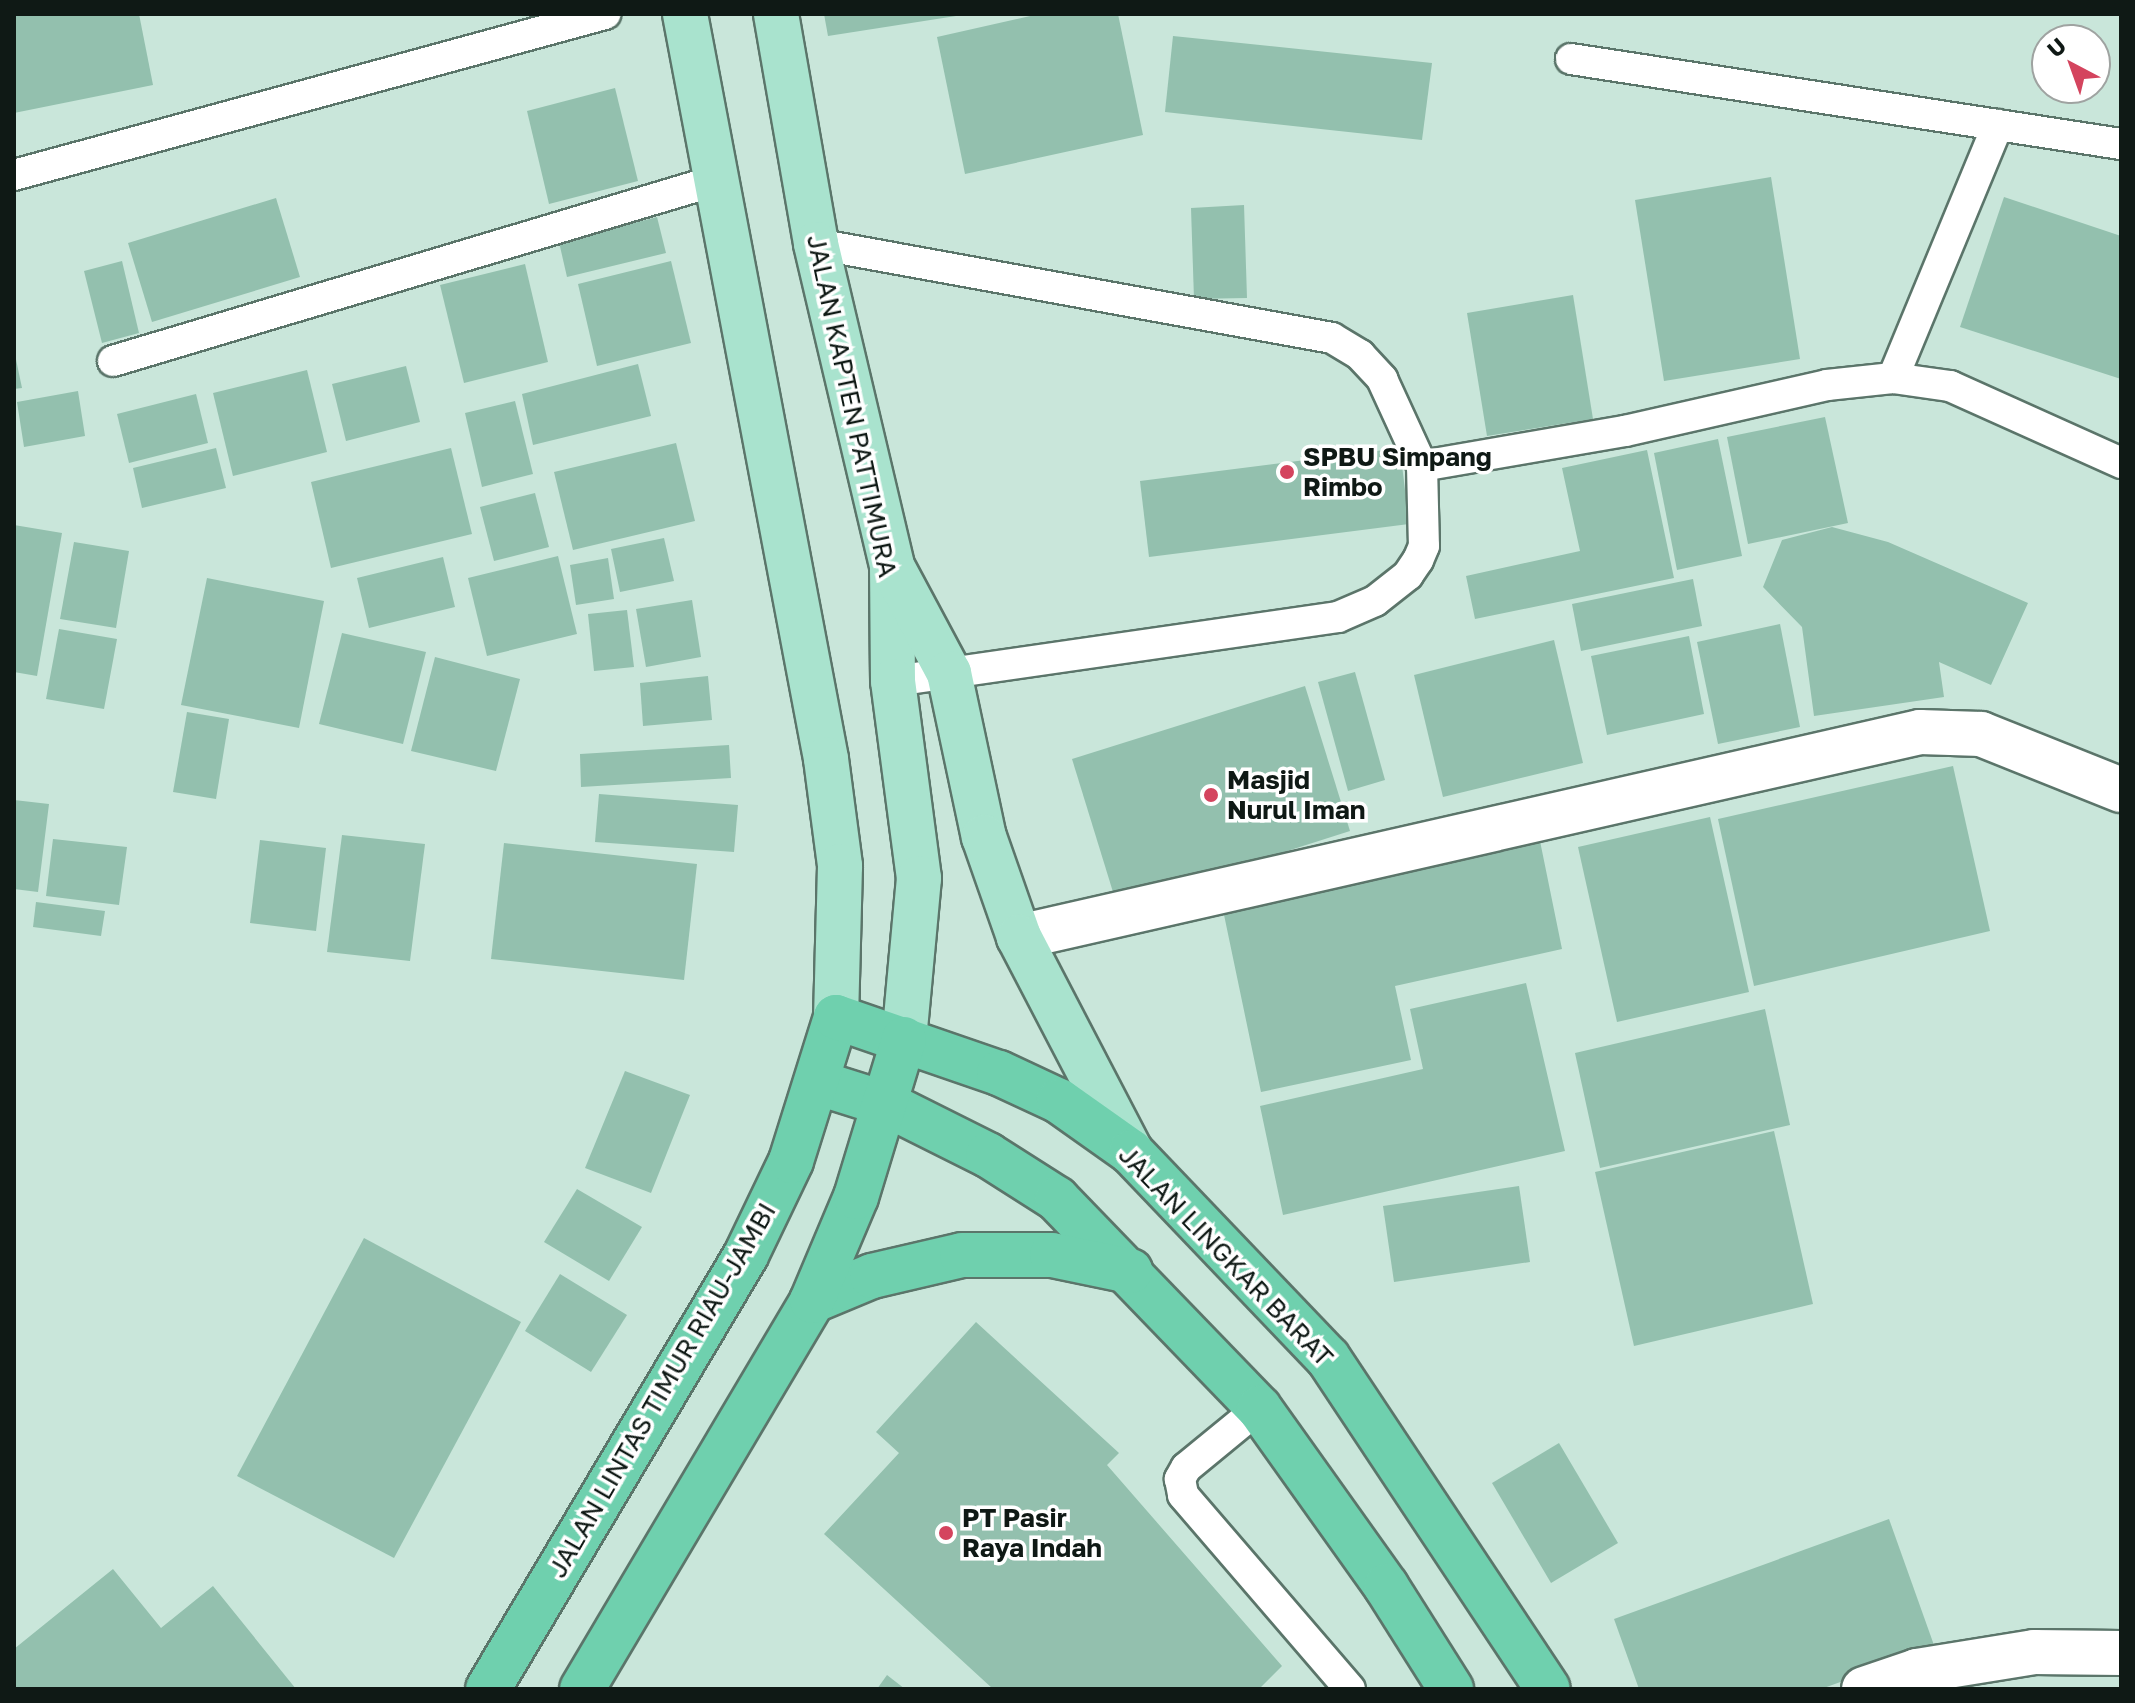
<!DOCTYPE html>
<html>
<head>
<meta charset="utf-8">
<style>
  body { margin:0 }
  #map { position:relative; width:2135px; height:1703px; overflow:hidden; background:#c9e6da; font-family:"Golos Text",sans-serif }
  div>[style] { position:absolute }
  .building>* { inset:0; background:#93c0ae }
  .roads { filter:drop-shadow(2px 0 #5b756a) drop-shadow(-2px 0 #5b756a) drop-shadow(0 2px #5b756a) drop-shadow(0 -2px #5b756a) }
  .lane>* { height:30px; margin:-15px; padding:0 15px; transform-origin:15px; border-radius:15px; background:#fff }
  .street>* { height:44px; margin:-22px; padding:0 22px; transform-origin:22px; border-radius:22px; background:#fff }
  .primary>* { height:44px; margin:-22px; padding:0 22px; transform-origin:22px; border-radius:22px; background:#a9e3ce }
  .highway>* { height:44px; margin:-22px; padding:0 22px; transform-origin:22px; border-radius:22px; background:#6fd0ae }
  .dots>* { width:22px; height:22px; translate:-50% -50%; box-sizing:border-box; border:4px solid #fff; border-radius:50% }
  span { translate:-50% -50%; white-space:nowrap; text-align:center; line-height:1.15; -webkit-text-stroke:7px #fff; paint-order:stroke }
  .street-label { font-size:26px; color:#0f1915 }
  .poi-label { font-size:26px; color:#0f1915; font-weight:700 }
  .left { translate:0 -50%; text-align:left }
  .frame { position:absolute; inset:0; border:16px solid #0f1915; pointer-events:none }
  .north { position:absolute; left:2031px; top:24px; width:80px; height:80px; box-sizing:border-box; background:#fff; border:2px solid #9fa3a1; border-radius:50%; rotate:319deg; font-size:22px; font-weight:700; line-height:32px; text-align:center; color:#0f1915 }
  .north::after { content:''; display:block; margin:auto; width:28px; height:36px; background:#d4445e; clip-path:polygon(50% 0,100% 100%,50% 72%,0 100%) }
</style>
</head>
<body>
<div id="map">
  <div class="building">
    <i style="clip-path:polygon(14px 14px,139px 14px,153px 85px,14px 113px)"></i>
    <i style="clip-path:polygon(824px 14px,956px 14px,956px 16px,828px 36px)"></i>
    <i style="clip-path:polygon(1039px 14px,1118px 14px,1143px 135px,965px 174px,937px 37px)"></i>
    <i style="clip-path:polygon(1173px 36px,1432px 63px,1422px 140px,1165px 112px)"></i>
    <i style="clip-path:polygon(615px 88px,638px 181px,549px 204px,527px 111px)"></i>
    <i style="clip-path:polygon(1771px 177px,1800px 359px,1664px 381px,1635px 200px)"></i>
    <i style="clip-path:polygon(2004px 197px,2121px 236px,2121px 379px,1960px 327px)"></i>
    <i style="clip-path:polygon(276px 198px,300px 277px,152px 322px,128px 243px)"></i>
    <i style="clip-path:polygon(1244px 205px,1247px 298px,1194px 299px,1191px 208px)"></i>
    <i style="clip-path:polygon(657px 217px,666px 253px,567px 277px,559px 242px)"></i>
    <i style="clip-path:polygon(122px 261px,139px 333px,102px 343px,84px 271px)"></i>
    <i style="clip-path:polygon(671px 261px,691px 343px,597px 366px,578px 284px)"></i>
    <i style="clip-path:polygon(525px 264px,548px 362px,464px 383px,440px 285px)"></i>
    <i style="clip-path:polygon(1573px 295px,1593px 419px,1487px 436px,1467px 313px)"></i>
    <i style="clip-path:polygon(14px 350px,22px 388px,14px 389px)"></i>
    <i style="clip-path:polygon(638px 364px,651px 416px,533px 445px,522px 394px)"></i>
    <i style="clip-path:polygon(406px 366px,420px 422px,346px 441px,332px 384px)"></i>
    <i style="clip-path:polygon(307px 370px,327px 452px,233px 476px,213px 393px)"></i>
    <i style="clip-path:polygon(78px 391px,85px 436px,24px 447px,17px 402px)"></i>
    <i style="clip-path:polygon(196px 394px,208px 443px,129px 463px,117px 414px)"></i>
    <i style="clip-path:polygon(515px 401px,533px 474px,482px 487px,465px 413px)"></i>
    <i style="clip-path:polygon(1825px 417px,1848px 523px,1748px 544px,1727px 437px)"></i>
    <i style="clip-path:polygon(1718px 439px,1742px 556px,1677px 570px,1654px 453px)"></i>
    <i style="clip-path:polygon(676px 443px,695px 521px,573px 550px,554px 472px)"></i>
    <i style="clip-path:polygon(216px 448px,226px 488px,142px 508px,133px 468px)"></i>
    <i style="clip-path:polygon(451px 448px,472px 534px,331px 568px,311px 482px)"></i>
    <i style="clip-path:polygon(1400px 448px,1409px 524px,1149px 557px,1140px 481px)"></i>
    <i style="clip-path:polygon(1647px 450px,1674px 578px,1475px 619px,1466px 576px,1580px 551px,1562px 468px)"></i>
    <i style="clip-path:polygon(535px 493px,549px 547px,494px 561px,480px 507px)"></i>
    <i style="clip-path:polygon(14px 525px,62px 533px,37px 676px,14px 672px)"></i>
    <i style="clip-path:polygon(1832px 527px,1888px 542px,2028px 603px,1991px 685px,1939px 662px,1944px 697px,1814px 716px,1802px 627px,1763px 587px,1782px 540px)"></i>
    <i style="clip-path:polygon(664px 538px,674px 581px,620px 592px,611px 549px)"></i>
    <i style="clip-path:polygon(74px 542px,129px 551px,116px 628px,60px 619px)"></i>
    <i style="clip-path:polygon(558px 556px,577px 634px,487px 656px,468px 578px)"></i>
    <i style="clip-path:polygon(443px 557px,455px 607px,369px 628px,357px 578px)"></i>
    <i style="clip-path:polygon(608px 558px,614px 599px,576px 605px,570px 565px)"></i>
    <i style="clip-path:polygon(207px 578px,324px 601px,299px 728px,181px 705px)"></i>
    <i style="clip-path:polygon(1693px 579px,1702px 626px,1581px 651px,1572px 604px)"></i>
    <i style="clip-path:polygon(692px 600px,701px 657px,646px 667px,636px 609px)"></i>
    <i style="clip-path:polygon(627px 610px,634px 667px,594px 671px,588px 614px)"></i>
    <i style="clip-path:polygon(1780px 624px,1800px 727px,1718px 744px,1697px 642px)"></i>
    <i style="clip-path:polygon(59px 629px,117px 639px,104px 709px,46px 699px)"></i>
    <i style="clip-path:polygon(342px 633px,426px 652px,403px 744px,319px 724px)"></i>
    <i style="clip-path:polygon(1689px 636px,1704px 714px,1607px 735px,1591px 656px)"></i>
    <i style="clip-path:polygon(1554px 640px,1583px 763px,1443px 797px,1414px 675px)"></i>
    <i style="clip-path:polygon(435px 657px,520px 679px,496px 771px,411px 751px)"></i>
    <i style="clip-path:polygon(1355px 672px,1385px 780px,1348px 791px,1318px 682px)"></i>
    <i style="clip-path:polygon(708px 676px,712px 720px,643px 726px,640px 683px)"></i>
    <i style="clip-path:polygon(1305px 686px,1350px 831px,1117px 905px,1072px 759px)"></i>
    <i style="clip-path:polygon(187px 712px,229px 719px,216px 799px,173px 792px)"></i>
    <i style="clip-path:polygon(729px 745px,731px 778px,581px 787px,580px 754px)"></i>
    <i style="clip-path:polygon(1953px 766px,1990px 931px,1754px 986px,1718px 819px)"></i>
    <i style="clip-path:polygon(599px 794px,738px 805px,734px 852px,595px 842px)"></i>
    <i style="clip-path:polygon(14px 800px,49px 804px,38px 892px,14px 889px)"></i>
    <i style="clip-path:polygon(1710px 817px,1749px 992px,1617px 1022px,1578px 847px)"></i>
    <i style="clip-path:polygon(342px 835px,425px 844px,410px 961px,327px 952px)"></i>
    <i style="clip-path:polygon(53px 839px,127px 847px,119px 905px,46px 896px)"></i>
    <i style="clip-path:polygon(260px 840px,326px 848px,316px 931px,250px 923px)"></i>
    <i style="clip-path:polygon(1540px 841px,1562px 949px,1395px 986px,1411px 1060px,1261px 1092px,1223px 910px)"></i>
    <i style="clip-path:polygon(504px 843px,697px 864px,684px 980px,491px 959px)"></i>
    <i style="clip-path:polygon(36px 902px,105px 911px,101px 936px,33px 927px)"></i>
    <i style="clip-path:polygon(1526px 983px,1565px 1151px,1283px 1215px,1260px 1106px,1423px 1069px,1410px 1009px)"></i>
    <i style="clip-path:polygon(1765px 1009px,1790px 1125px,1600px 1168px,1575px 1053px)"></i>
    <i style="clip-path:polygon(625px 1071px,690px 1095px,651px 1193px,585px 1168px)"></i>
    <i style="clip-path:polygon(1774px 1131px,1813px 1304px,1634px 1346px,1595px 1172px)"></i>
    <i style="clip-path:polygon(1519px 1186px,1530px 1262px,1394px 1282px,1383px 1206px)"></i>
    <i style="clip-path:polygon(577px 1189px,642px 1227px,609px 1281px,544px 1242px)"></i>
    <i style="clip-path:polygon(364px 1238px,521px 1322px,394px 1558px,237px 1476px)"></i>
    <i style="clip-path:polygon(560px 1274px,627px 1315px,591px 1372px,525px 1331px)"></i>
    <i style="clip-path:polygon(976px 1322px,1119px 1453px,1107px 1465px,1282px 1666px,1259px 1689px,993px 1689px,824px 1534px,899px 1453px,876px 1432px)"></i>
    <i style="clip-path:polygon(1559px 1443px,1618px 1543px,1551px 1583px,1492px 1483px)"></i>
    <i style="clip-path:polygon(1889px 1519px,1935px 1648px,1821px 1689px,1639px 1689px,1614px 1619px)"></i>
    <i style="clip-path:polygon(113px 1569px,161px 1628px,213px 1586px,296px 1689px,14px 1689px,14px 1649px)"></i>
    <i style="clip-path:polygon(887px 1675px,905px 1689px,877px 1689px)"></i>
  </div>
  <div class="roads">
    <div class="lane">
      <i style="left:1571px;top:59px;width:557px;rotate:8.79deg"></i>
      <i style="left:14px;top:175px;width:613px;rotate:-15.24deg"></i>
      <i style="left:816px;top:244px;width:524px;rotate:10.32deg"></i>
      <i style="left:1332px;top:338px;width:33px;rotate:31deg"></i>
      <i style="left:1360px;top:355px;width:33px;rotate:47deg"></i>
      <i style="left:1382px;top:379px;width:96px;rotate:65.3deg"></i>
      <i style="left:1422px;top:466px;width:80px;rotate:88.6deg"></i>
      <i style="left:1424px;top:546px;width:15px;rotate:113deg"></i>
      <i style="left:1418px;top:560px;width:18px;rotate:124deg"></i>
      <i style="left:1408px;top:575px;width:42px;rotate:141.8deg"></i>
      <i style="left:1375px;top:601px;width:40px;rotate:156.6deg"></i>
      <i style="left:1338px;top:617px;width:450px;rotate:171.8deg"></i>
      <i style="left:113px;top:361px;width:627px;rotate:-16.67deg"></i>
      <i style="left:1893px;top:378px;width:274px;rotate:-67.5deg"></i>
      <i style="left:1422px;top:466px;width:206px;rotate:-9.8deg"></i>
      <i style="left:1625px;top:431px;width:207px;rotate:-12.8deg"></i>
      <i style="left:1827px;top:385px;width:66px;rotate:-6.1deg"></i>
      <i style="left:1893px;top:378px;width:58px;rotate:8deg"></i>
      <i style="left:1950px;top:386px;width:188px;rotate:24.2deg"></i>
      <i style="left:1259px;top:1408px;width:94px;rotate:140.6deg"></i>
      <i style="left:1186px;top:1468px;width:13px;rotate:119deg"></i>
      <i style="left:1180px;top:1479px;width:16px;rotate:79deg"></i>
      <i style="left:1183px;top:1495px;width:256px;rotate:49.3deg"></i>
    </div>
    <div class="street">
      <i style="left:1019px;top:937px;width:924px;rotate:-12.82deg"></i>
      <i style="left:1920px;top:732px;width:61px;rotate:1.9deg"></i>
      <i style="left:1981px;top:734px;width:151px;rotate:21.8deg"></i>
      <i style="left:1864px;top:1689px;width:56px;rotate:-18.8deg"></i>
      <i style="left:1917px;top:1671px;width:119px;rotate:-9.2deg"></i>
      <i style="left:2034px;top:1652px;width:87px;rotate:0.7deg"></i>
    </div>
    <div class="primary">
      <i style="left:685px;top:14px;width:758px;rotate:79.28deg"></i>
      <i style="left:826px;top:759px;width:108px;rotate:82.5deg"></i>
      <i style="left:840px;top:866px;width:151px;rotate:91.5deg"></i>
      <i style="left:776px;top:14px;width:233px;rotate:80.1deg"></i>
      <i style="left:816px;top:244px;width:331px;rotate:76.7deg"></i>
      <i style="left:892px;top:566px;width:115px;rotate:89.5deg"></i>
      <i style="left:893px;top:681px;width:199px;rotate:82.5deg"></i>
      <i style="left:919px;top:878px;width:162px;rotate:95.3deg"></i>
      <i style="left:895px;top:572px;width:115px;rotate:61.9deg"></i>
      <i style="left:949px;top:673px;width:168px;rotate:78deg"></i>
      <i style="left:984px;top:837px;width:106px;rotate:70.7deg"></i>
      <i style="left:1019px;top:937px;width:242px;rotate:62.5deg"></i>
    </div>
    <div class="highway">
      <i style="left:819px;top:1083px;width:70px;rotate:17.4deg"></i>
      <i style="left:886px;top:1104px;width:114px;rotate:26.6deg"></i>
      <i style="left:988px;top:1155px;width:82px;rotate:32.5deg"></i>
      <i style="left:1057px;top:1199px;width:291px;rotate:46deg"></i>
      <i style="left:1259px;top:1408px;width:219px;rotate:54.5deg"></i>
      <i style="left:1386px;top:1586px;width:122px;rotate:57.7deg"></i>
      <i style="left:812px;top:1301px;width:65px;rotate:-22.6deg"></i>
      <i style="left:872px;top:1276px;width:92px;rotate:-13.1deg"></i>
      <i style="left:962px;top:1255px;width:90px"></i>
      <i style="left:1052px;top:1255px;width:80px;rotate:11.6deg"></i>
      <i style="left:488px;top:1689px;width:505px;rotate:-59.27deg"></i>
      <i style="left:746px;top:1255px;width:104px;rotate:-64.4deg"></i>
      <i style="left:791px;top:1161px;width:151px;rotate:-72.6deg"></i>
      <i style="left:836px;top:1017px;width:172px;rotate:19deg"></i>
      <i style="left:999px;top:1073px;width:66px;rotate:25deg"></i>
      <i style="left:1059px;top:1101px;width:88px;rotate:35.3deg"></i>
      <i style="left:1131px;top:1152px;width:285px;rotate:46.3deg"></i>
      <i style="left:1328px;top:1358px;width:397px;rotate:56.4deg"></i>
      <i style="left:582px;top:1689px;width:451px;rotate:-59.3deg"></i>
      <i style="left:812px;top:1301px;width:113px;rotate:-67.1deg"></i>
      <i style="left:856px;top:1197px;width:165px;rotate:-73.1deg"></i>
    </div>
  </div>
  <div class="dots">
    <i style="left:1287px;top:472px;background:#d4445e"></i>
    <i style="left:1211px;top:795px;background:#d4445e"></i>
    <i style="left:946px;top:1533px;background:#d4445e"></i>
  </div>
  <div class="street-label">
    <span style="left:852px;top:406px;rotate:78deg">JALAN KAPTEN PATTIMURA</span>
    <span style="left:1226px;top:1256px;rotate:46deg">JALAN LINGKAR BARAT</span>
    <span style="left:662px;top:1390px;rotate:-60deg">JALAN LINTAS TIMUR RIAU-JAMBI</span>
  </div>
  <div class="poi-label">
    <span class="left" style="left:1303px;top:472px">SPBU Simpang<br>Rimbo</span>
    <span class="left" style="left:1227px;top:795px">Masjid<br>Nurul Iman</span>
    <span class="left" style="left:962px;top:1533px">PT Pasir<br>Raya Indah</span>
  </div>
  <div class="frame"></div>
  <div class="north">U</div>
</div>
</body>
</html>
